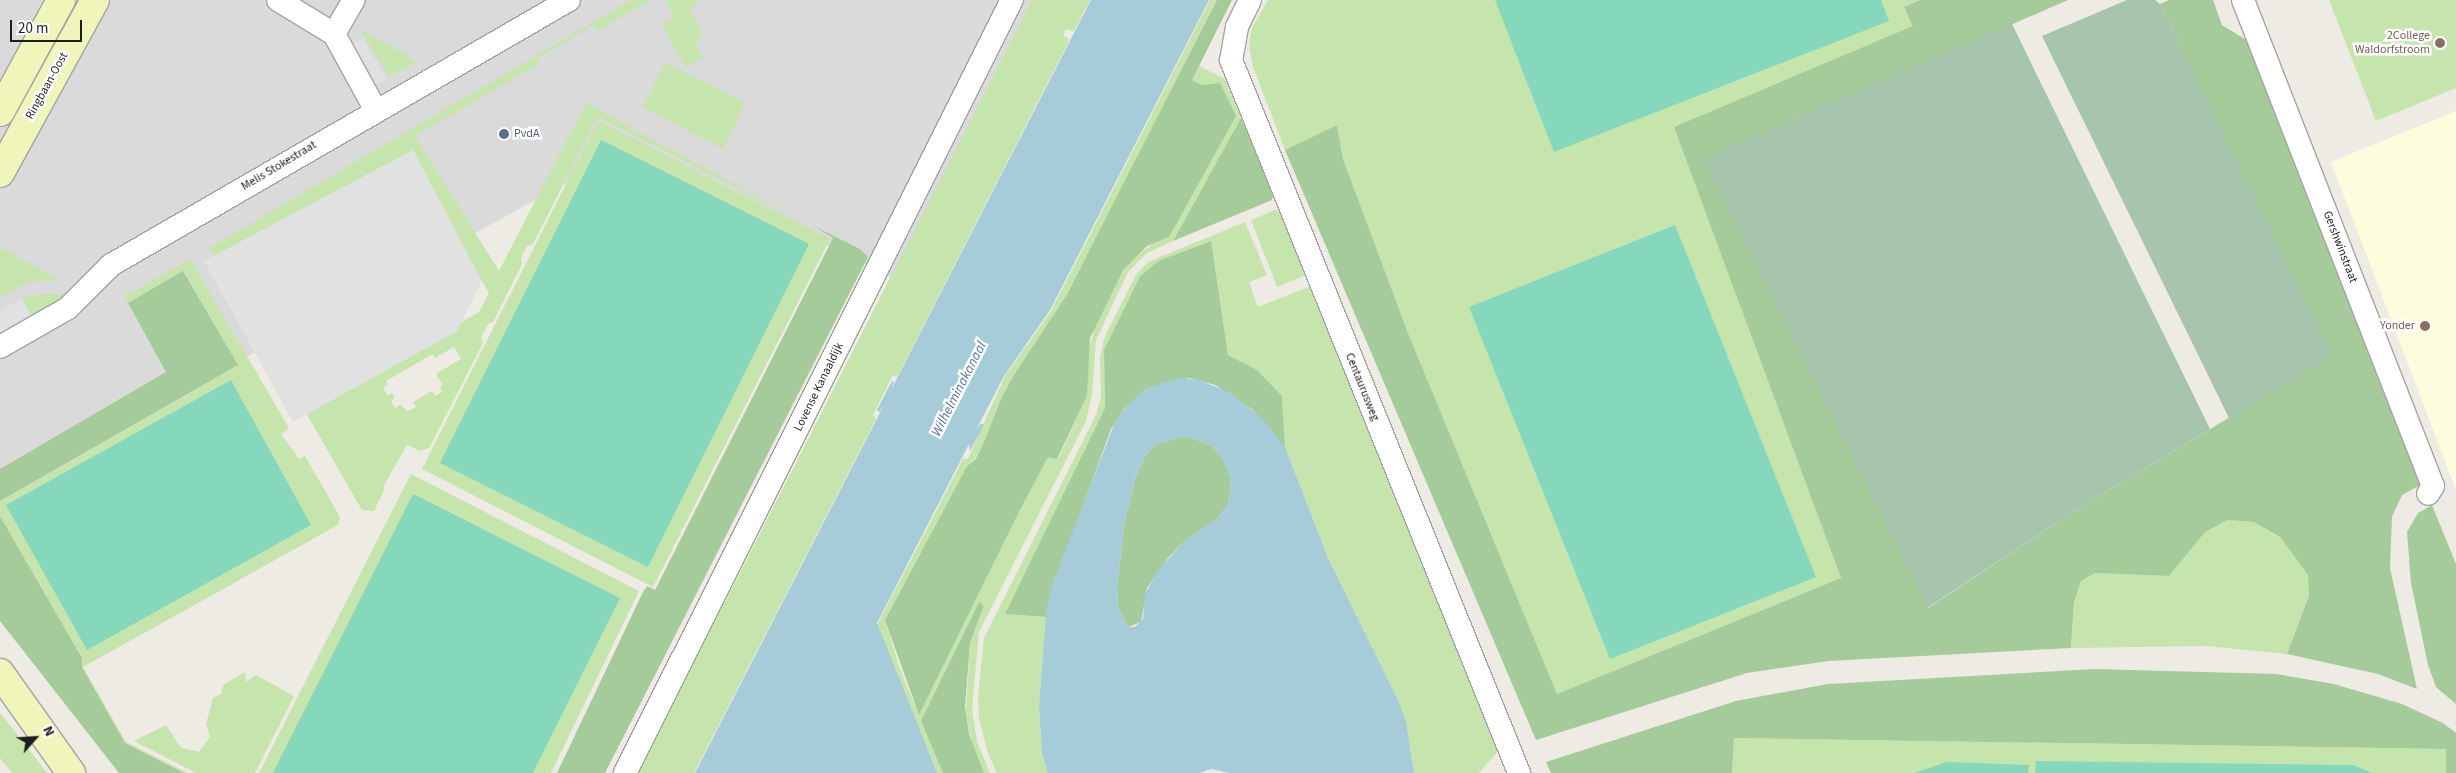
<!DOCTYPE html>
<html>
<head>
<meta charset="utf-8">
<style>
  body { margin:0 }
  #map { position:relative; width:2456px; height:773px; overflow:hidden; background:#edebe3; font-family:"Source Sans 3",sans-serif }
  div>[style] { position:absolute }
  .residential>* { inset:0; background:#dbdada }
  .education>* { inset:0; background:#fbfddd }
  .grass>* { inset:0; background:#c5e5ac }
  .forest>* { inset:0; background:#a6cb9a }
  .cemetery>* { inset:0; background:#a6c5ac }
  .pitch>* { inset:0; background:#85d8bc }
  .parking>* { inset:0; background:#e1e1e1 }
  .water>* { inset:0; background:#a6cbd9 }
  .roads { filter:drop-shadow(1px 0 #a4a4a4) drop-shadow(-1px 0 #a4a4a4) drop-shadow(0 1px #a4a4a4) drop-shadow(0 -1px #a4a4a4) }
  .street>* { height:22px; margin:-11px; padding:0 11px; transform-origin:11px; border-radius:11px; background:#fff }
  .secondary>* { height:28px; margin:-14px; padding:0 14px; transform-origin:14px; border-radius:14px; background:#f0f5b9 }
  .dots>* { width:14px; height:14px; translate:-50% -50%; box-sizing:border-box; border:2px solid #fff; border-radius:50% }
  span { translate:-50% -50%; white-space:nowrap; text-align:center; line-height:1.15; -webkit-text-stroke:5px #fff; paint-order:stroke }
  .education-label { font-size:12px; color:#785e54 }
  .right { translate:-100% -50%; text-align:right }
  .street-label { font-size:12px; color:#1d1d1d }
  .service-label { font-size:12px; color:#4e5e75 }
  .left { translate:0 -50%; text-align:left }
  .water-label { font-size:14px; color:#4f77a6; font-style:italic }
  .north { position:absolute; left:10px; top:713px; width:50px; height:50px; -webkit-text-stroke:4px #fff; paint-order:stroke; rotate:64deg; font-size:14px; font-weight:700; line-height:20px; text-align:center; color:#1d1d1d }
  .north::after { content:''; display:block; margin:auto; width:18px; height:22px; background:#1d1d1d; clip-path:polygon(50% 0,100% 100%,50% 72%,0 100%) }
  .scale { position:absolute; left:10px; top:20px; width:72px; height:22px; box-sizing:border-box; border:2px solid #1d1d1d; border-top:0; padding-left:6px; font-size:15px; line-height:18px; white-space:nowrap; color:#1d1d1d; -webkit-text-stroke:4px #fff; paint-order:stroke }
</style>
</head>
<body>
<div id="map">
  <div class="residential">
    <i style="clip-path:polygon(0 0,1056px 0,908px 286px,632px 148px,0 490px)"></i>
  </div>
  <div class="education">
    <i style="clip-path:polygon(2456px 111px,2456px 490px,2331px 162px)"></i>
  </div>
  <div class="grass">
    <i style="clip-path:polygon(evenodd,631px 0,650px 0,597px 31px,594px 25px,577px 35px,536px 59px,539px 64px,415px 136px,499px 271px,586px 103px,811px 226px,597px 117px,533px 244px,527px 246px,521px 258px,522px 264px,493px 322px,488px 324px,481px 338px,483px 343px,429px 448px,420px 451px,407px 445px,383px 487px,385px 488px,374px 511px,362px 510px,306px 413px,479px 312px,489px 293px,411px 161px,222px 269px,209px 248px,631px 0,454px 347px,461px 359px,436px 374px,443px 385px,440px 387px,442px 392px,435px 396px,432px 391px,413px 402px,416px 407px,408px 411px,400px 405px,395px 408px,391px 401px,395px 398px,392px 393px,388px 396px,383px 388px,388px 385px,386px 381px,433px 354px,435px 358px,454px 347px)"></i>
    <i style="clip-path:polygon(665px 0,695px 0,698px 4px,689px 9px,702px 32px,696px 44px,703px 57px,686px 67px,662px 25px,675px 18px)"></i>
    <i style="clip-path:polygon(1032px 0,1090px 0,1074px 31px,1066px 29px,1063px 36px,1069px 39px,1068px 43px,897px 377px,893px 375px,873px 415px,876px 419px,694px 773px,638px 773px,717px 617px,713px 615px,721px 600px,725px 602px)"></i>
    <i style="clip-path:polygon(1210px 0,1217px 0,1109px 213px,1055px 316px,1001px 399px,984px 442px,974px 460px,967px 466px,885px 620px,900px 669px,919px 715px,1017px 516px,1048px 456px,1058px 459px,1087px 396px,1087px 357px,1096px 323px,1128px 263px,1154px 243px,1202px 85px,1192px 80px,1199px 66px,1225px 79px,1241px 118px,1173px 241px,1147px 253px,1128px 272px,1096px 340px,1092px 395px,1086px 421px,979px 632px,972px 710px,977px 742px,990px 773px,984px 773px,972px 745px,966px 714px,970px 643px,984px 606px,979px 602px,921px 721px,943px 773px,937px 773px,876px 627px,963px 459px,968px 459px,1005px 376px,1051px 311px)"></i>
    <i style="clip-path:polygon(1268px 0,1920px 0,1904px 7px,1914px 26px,1675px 127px,1841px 578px,1557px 694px,1408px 333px,1343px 159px,1337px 125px,1285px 150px,1253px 67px,1249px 46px,1252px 28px)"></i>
    <i style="clip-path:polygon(2329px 0,2456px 0,2456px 88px,2376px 121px)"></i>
    <i style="clip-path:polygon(360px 29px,417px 61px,389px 77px)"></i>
    <i style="clip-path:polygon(665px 62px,745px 103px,723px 149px,643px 107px)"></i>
    <i style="clip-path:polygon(598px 121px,830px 239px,653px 587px,422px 469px)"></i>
    <i style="clip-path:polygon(1275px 210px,1279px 211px,1306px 275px,1277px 287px,1251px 220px)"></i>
    <i style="clip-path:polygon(1245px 222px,1267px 275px,1249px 282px,1258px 307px,1311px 286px,1499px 750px,1479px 773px,1414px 773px,1406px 721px,1398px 700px,1328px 558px,1285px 447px,1282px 396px,1257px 370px,1228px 355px,1210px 241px,1160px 260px,1140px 276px,1104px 350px,1105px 408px,1005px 614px,1046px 617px,1039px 707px,1042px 753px,1048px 773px,997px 773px,987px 750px,979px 718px,978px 696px,984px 638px,1096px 415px,1101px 397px,1100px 357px,1105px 336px,1136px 275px,1148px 262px)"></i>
    <i style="clip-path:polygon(0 247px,55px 278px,56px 280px,29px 282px,0 297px)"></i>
    <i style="clip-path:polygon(190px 259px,289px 428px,281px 434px,299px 459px,305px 456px,340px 517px,338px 525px,83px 667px,126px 742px,188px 773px,184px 773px,125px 743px,82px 667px,82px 658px,0 516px,0 501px,238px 365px,184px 271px,128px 303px,123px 294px,127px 295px)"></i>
    <i style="clip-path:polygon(40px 294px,69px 294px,69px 295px,32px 317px,22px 299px)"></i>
    <i style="clip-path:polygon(411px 474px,639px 591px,551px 773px,259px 773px)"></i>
    <i style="clip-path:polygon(2227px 520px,2254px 522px,2280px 537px,2308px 575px,2309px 594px,2287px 654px,2207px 646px,2071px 648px,2074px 602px,2081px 581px,2095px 573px,2169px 576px,2205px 532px)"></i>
    <i style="clip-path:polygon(245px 672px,246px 682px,256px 675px,294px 696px,255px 773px,196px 773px,134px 741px,166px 725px,181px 748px,199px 752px,210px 737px,206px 724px,213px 698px,221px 694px,223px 685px)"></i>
    <i style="clip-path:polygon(0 713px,25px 744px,47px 773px,12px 773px,0 758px)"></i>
    <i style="clip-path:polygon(1734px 738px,2446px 749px,2446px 773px,1732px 773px)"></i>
  </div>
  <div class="forest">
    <i style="clip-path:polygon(1217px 0,1232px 0,1192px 80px,1202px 85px,1220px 83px,1236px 116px,1169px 237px,1147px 246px,1124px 269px,1090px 338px,1087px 396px,1057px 459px,1048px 457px,1017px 516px,919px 715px,885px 620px,967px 466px,975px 460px,984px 442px,1001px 399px,1014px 375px,1066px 296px)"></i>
    <i style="clip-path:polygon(1920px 0,2068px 0,1703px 159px,1928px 608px,2073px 512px,2331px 356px,2160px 4px,2169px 0,2213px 0,2222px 25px,2256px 46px,2424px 483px,2402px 495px,2392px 517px,2390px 568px,2417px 689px,2378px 674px,2287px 654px,2309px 595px,2308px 575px,2280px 537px,2254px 522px,2227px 520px,2205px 532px,2169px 576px,2095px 573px,2081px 581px,2074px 602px,2071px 648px,1828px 661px,1747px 673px,1536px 740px,1285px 150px,1337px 125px,1343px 159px,1408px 333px,1557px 694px,1841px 578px,1674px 127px,1913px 26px,1904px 7px)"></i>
    <i style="clip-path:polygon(1241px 118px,1273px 194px,1272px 200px,1173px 241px)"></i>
    <i style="clip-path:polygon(812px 225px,860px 249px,868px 257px,605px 773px,557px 773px,643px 592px,647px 586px,655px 590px,833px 238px)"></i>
    <i style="clip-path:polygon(1211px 241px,1228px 355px,1257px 370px,1282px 396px,1285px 447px,1253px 410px,1215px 385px,1189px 378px,1147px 388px,1124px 409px,1111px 429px,1049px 599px,1046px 617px,1005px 614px,1105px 408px,1104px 350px,1140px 276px,1160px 260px)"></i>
    <i style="clip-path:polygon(183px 271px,238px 365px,0 501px,0 469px,166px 372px,128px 303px)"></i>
    <i style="clip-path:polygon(1185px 436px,1211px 445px,1223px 459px,1231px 478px,1229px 503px,1217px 519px,1185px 541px,1168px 558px,1147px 588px,1141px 622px,1128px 627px,1118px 608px,1117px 588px,1124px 525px,1136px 476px,1146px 454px,1158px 443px)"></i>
    <i style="clip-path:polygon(2432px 505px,2456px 564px,2456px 704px,2436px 687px,2428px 665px,2411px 583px,2407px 532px,2418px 513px)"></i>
    <i style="clip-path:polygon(0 516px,82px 658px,82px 667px,125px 743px,184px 773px,119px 773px,0 621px)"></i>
    <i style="clip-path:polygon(979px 602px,984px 606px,970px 643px,965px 707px,969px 734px,984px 773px,943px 773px,921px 721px)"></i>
    <i style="clip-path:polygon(2096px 669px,2276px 674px,2334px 684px,2402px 704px,2443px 723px,2456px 733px,2456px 773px,2446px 773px,2446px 749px,1734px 738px,1732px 773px,1551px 773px,1546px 762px,1736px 701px,1828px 684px)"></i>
  </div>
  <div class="cemetery">
    <i style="clip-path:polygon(2127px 0,2155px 0,2160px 4px,2332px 356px,2229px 418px,2042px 36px)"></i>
    <i style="clip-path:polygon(2012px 24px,2210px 429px,2073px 512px,1927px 608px,1702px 159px)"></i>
  </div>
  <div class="pitch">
    <i style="clip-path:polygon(1495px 0,1881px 0,1889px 21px,1554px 152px)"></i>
    <i style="clip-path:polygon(601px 140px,809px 244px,648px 567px,440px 463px)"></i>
    <i style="clip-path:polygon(1675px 225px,1816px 577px,1610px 659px,1469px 307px)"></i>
    <i style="clip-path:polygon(231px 380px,311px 525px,87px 650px,6px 505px)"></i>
    <i style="clip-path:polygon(413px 494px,620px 598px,533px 773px,273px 773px)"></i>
    <i style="clip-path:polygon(2036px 761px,2353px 765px,2372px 773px,2035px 773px)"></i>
    <i style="clip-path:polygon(1947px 762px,2029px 765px,2028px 773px,1914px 773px)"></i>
  </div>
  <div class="parking">
    <i style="clip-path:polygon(363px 38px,386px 79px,374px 86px,350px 45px)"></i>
    <i style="clip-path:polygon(413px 150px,482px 281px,457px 331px,293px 422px,204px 261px)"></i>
    <i style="clip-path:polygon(22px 299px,32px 317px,0 335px,0 311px)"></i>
  </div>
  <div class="water">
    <i style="clip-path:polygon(1091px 0,1209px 0,1050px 310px,1004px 376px,976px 430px,981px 423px,984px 425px,970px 451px,969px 444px,877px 623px,937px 773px,695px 773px,884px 405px,879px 412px,877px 410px,892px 381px,894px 382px,891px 390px)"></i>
    <i style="clip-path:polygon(evenodd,1180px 378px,1198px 380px,1229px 392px,1262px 418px,1285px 447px,1328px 558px,1398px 700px,1406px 721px,1414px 773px,1230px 773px,1211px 769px,1199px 773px,1048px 773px,1042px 753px,1039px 707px,1046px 613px,1052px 585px,1115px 422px,1129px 403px,1147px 388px,1180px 378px,1185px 436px,1211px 445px,1223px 459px,1231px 478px,1229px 503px,1217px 519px,1185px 541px,1159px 569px,1145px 594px,1143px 619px,1135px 627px,1128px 627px,1118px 608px,1117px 588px,1124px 525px,1136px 476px,1146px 454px,1158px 443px,1185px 436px)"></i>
  </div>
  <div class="roads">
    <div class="street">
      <i style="left:278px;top:0;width:66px;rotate:31.3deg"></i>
      <i style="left:334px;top:34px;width:85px;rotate:61.3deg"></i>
      <i style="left:1250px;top:0;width:30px;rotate:116deg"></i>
      <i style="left:1237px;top:27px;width:34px;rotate:100deg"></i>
      <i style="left:1231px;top:60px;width:769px;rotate:68deg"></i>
      <i style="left:2243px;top:0;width:522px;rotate:68.65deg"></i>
      <i style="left:2433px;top:486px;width:9px;rotate:122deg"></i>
      <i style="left:334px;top:34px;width:39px;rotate:-60deg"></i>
      <i style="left:0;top:347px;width:78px;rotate:-29.8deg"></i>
      <i style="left:68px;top:308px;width:61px;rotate:-45deg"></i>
      <i style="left:111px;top:265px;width:529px;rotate:-30.05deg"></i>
      <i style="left:625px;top:773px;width:864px;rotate:-63.41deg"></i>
    </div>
    <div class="secondary">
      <i style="left:0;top:112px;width:128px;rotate:-61.4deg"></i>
      <i style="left:0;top:173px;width:197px;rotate:-61.2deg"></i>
      <i style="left:0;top:673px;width:123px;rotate:54.6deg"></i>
    </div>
  </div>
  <div class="dots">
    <i style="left:2440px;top:43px;background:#8d6e63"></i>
    <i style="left:504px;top:134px;background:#5c6f8a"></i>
    <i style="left:2425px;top:326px;background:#8d6e63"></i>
  </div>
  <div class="education-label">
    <span class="right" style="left:2430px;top:43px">2College<br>Waldorfstroom</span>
    <span class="right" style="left:2415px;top:326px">Yonder</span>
  </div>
  <div class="street-label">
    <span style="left:47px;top:86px;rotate:-61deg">Ringbaan-Oost</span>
    <span style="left:279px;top:166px;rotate:-31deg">Melis Stokestraat</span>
    <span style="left:2340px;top:247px;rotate:69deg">Gershwinstraat</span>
    <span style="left:819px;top:387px;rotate:-64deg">Lovense Kanaaldijk</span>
    <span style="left:1362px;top:387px;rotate:68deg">Centaurusweg</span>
  </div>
  <div class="service-label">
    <span class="left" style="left:514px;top:134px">PvdA</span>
  </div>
  <div class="water-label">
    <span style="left:959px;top:389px;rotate:-63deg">Wilhelminakanaal</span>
  </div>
  <div class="north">N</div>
  <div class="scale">20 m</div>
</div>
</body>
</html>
